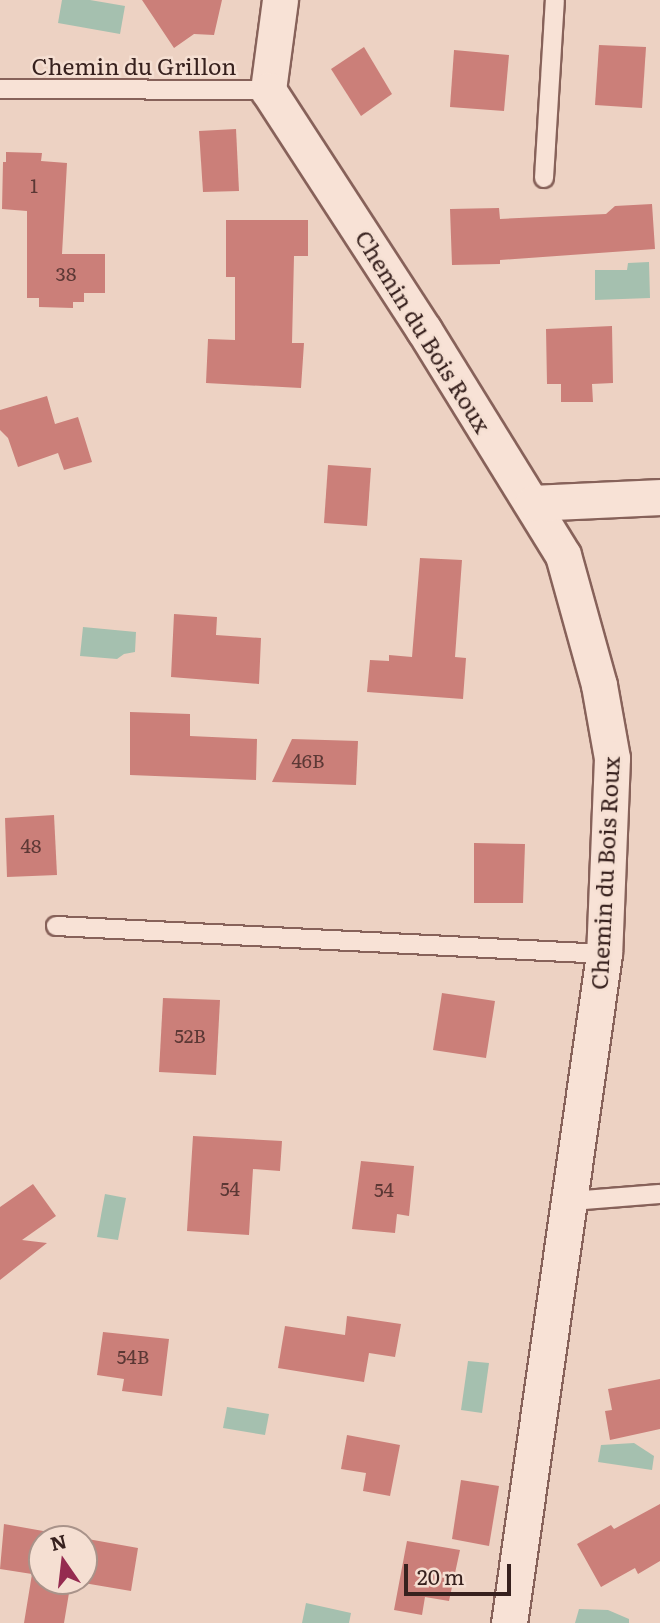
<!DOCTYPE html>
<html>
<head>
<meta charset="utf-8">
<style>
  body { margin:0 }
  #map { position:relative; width:660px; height:1623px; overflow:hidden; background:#edd2c3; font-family:Literata,serif }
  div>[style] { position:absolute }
  .water>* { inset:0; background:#a5c0af }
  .building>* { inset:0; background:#cb7f79 }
  .roads { filter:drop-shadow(2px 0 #87625a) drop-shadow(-2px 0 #87625a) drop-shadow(0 2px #87625a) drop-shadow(0 -2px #87625a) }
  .lane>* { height:18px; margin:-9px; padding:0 9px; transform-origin:9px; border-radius:9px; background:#f8e2d6 }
  .street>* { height:35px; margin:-17.5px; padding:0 17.5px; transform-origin:17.5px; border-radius:17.5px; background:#f8e2d6 }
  span { translate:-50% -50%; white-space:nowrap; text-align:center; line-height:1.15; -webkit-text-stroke:5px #f5dfd2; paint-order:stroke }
  .number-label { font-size:19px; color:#5c3835 }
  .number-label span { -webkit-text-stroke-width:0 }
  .street-label { font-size:23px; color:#37211e }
  .north { position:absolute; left:28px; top:1525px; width:70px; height:70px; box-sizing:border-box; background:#f5dfd2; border:2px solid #a9938a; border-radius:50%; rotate:346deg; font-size:19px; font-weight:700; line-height:28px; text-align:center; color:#37211e }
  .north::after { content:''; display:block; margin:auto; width:24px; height:32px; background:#952b50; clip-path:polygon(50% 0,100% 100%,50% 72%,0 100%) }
  .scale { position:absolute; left:404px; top:1564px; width:107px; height:32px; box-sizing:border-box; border:4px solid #37211e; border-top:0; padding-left:9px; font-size:21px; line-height:24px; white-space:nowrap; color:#37211e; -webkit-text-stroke:5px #f5dfd2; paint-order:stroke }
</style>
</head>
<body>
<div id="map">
  <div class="water">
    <i style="clip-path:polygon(62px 0,90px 0,125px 6px,120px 34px,58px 23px)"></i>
    <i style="clip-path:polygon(649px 262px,650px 298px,595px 300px,595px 270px,627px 270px,628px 263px)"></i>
    <i style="clip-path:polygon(83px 627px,136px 632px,135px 652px,124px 654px,117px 659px,80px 656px)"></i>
    <i style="clip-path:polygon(105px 1194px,126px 1198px,118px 1240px,97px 1237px)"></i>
    <i style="clip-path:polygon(468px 1361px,489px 1363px,482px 1413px,461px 1410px)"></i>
    <i style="clip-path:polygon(227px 1407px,269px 1414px,265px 1435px,223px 1428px)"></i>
    <i style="clip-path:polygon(634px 1443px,654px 1456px,652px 1470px,598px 1462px,601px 1445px)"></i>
    <i style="clip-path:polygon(306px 1603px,351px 1613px,349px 1623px,302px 1623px)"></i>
    <i style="clip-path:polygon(579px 1609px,608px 1610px,629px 1619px,629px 1623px,575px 1623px)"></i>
  </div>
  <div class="building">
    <i style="clip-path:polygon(142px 0,222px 0,214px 35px,194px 34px,174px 48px)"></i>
    <i style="clip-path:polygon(599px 45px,646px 47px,642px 108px,595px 105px)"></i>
    <i style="clip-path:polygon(364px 47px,392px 94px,361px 116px,331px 69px)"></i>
    <i style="clip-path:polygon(454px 50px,509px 55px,504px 111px,450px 107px)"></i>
    <i style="clip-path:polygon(236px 129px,239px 191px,203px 192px,199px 131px)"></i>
    <i style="clip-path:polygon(6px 152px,42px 153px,41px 161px,67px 163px,62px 254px,105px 254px,105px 293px,84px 293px,84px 302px,73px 302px,73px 308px,39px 307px,39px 298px,27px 298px,27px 211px,2px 209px,3px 162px,6px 162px)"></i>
    <i style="clip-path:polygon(652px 204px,655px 249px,500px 260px,500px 264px,452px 265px,450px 209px,499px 208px,500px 219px,606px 214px,615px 206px)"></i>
    <i style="clip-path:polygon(226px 220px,308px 220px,308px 256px,294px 256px,292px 343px,304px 343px,301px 388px,206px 383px,208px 339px,235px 340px,235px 277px,226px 277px)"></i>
    <i style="clip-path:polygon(612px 326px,613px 383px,592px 384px,593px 402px,561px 402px,561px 384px,547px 384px,546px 329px)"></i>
    <i style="clip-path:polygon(47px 396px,55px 424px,78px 417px,92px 462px,64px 470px,58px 453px,18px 467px,8px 438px,0 430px,0 410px)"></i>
    <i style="clip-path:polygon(328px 465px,371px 468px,367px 526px,324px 523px)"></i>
    <i style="clip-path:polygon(420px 558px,462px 560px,455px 657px,466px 658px,463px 699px,367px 692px,370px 660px,389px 661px,389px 655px,412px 657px)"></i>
    <i style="clip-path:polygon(174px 614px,217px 617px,216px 635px,261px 638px,259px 684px,171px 677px)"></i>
    <i style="clip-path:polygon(130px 712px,190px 714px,190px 736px,257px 739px,256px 780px,130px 775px)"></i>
    <i style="clip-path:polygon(292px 739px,358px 741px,356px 785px,272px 782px)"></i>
    <i style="clip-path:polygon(54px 815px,57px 875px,7px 877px,5px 818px)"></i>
    <i style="clip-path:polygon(474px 843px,525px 844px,523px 903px,474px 903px)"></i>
    <i style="clip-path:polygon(442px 993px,495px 1001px,486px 1058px,433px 1050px)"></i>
    <i style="clip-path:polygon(163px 998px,220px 1000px,216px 1075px,159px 1072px)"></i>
    <i style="clip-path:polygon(193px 1136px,282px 1141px,280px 1171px,253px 1169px,249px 1235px,187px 1231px)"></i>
    <i style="clip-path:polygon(361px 1161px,414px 1166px,409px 1216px,397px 1214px,395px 1233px,352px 1229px)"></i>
    <i style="clip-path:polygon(33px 1184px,56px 1216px,22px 1240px,47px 1243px,0 1280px,0 1207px)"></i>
    <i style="clip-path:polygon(347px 1316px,401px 1324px,395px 1357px,369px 1353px,364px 1382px,278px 1368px,285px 1326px,345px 1335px)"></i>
    <i style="clip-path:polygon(103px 1332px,169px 1339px,162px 1396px,122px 1391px,124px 1379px,97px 1375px)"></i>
    <i style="clip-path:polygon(660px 1379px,660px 1429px,610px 1440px,605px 1411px,612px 1410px,608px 1389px)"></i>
    <i style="clip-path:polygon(347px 1435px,400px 1445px,390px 1496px,363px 1491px,366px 1473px,341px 1469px)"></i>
    <i style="clip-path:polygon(461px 1480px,499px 1486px,489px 1546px,452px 1539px)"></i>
    <i style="clip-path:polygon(660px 1504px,660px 1561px,638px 1574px,635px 1568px,601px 1587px,577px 1544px,611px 1525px,614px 1529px)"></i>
    <i style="clip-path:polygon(4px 1524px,138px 1548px,131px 1591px,72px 1581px,84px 1581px,84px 1539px,42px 1539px,42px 1581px,71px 1581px,64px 1623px,24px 1623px,32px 1574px,0 1569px)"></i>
    <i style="clip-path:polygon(407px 1541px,460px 1550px,449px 1601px,425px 1597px,422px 1615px,394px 1610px)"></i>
  </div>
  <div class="roads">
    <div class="lane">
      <i style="left:0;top:89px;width:268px;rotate:0.2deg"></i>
      <i style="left:544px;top:178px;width:178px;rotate:-86.5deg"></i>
      <i style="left:56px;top:926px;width:549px;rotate:2.92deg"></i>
      <i style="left:571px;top:1201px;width:89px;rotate:-4.5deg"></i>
    </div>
    <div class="street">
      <i style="left:280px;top:0;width:91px;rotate:97.6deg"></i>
      <i style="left:268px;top:90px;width:286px;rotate:57deg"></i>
      <i style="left:424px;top:330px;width:264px;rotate:58.3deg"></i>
      <i style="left:563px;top:555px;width:135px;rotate:74.5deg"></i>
      <i style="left:599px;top:685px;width:74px;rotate:79.9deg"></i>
      <i style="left:612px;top:758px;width:196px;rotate:92.3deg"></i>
      <i style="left:604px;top:954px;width:676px;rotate:98.08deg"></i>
      <i style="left:533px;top:503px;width:127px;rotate:-2.7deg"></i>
    </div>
  </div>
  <div class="number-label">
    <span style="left:34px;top:186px">1</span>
    <span style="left:66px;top:274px">38</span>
    <span style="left:308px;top:761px">46B</span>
    <span style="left:31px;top:846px">48</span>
    <span style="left:190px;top:1036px">52B</span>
    <span style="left:230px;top:1189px">54</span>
    <span style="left:384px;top:1190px">54</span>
    <span style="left:133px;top:1357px">54B</span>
  </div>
  <div class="street-label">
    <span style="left:134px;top:65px">Chemin du Grillon</span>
    <span style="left:424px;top:331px;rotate:58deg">Chemin du Bois Roux</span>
    <span style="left:604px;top:873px;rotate:-87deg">Chemin du Bois Roux</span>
  </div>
  <div class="north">N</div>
  <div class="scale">20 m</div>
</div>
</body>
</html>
